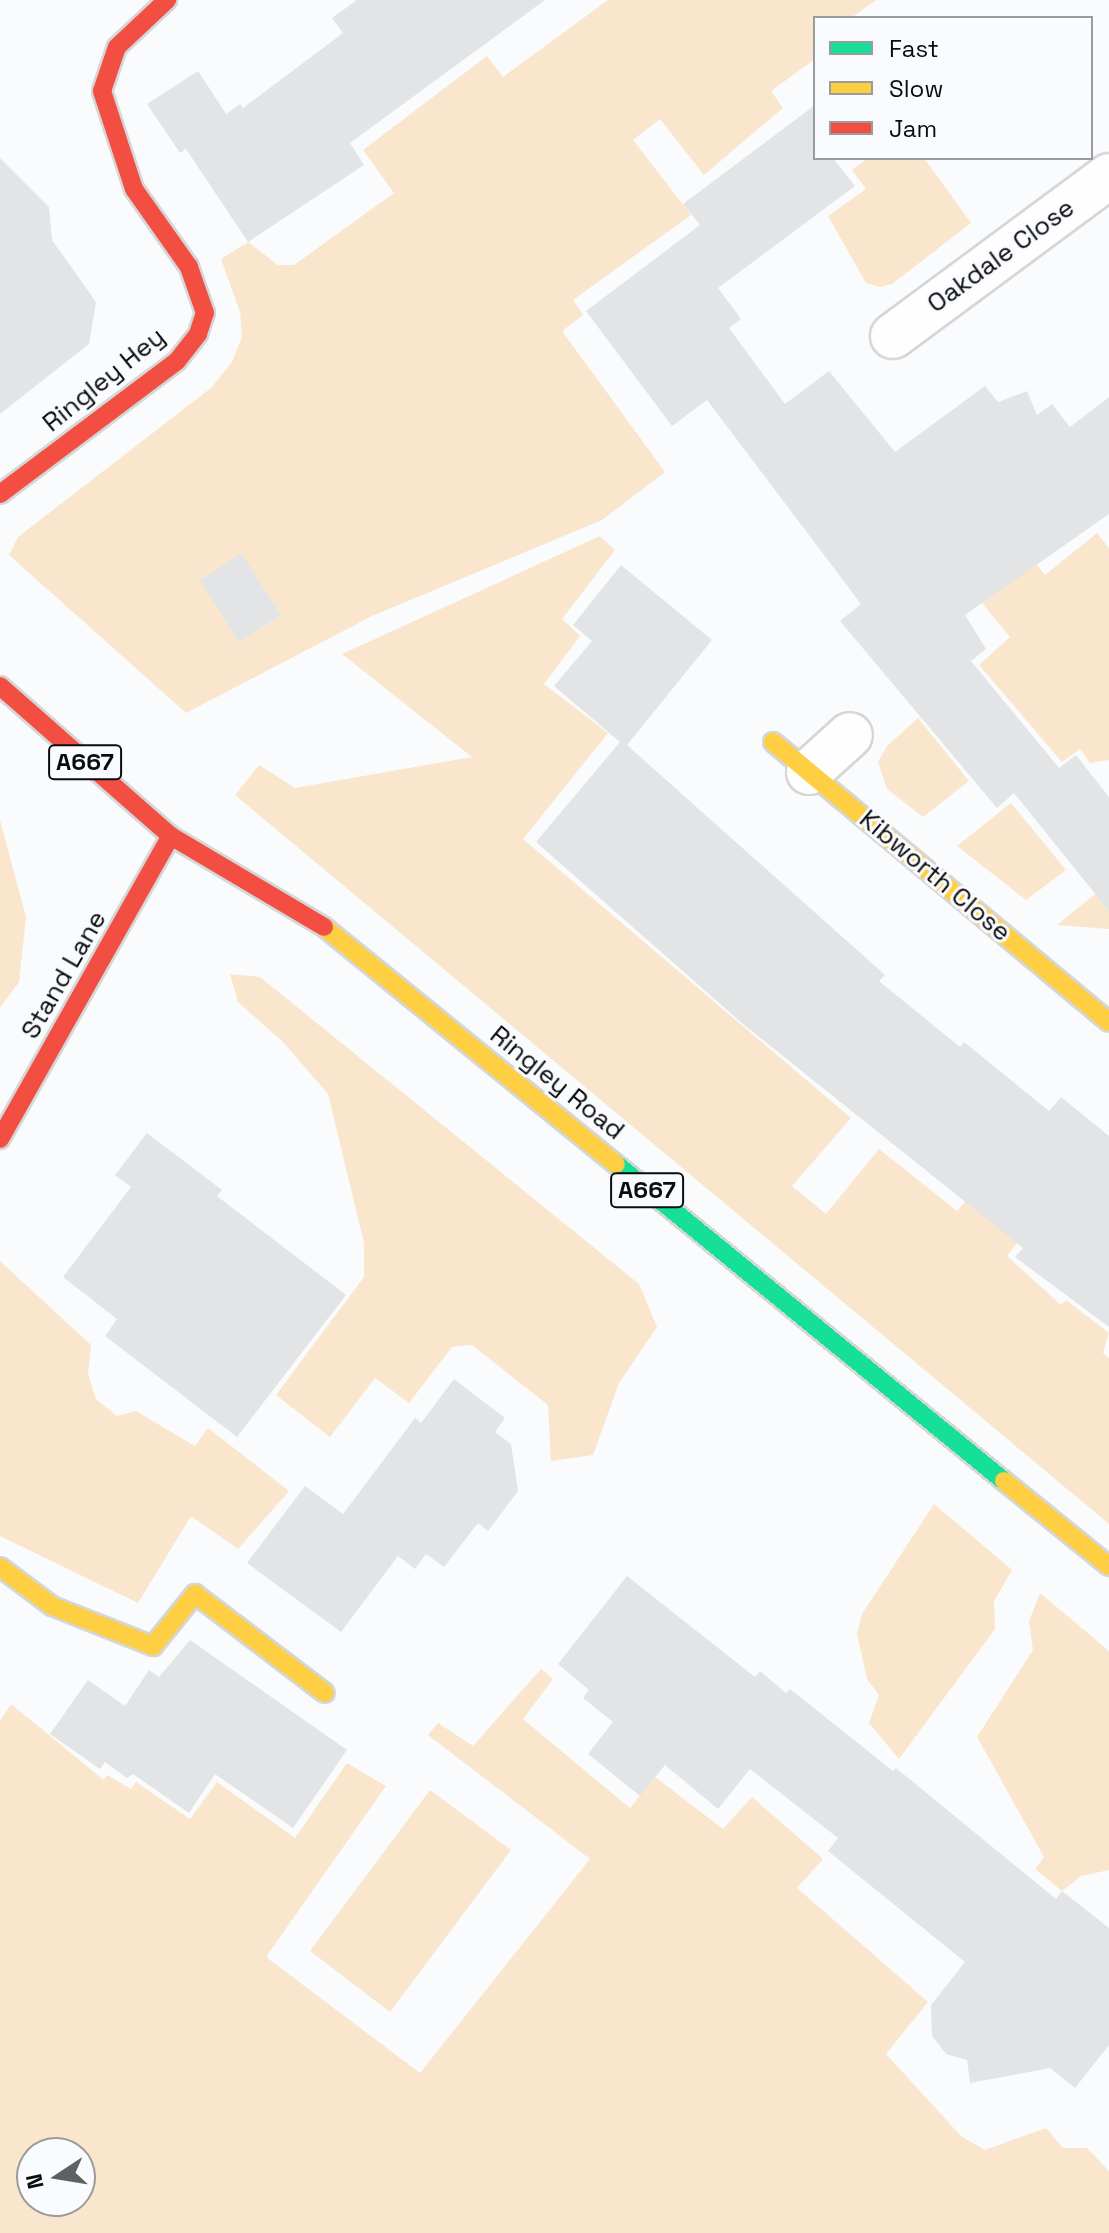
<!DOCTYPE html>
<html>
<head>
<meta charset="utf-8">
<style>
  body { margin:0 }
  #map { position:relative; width:1109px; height:2233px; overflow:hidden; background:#fafbfd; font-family:"Space Grotesk",sans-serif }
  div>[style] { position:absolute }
  .green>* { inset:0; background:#fae6cd }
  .building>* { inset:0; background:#e2e4e6 }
  .roads { filter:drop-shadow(2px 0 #d5d6d8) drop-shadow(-2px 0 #d5d6d8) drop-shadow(0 2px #d5d6d8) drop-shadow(0 -2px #d5d6d8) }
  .street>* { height:44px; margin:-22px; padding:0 22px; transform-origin:22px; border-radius:22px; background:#fefeff }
  .fast>* { height:18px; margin:-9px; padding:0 9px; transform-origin:9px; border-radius:9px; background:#16e098 }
  .slow>* { height:18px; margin:-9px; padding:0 9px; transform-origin:9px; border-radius:9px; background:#ffcf43 }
  .jam>* { height:18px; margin:-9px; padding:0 9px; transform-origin:9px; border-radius:9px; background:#f24e42 }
  span { translate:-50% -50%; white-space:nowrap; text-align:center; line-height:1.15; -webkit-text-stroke:6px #f9fbfe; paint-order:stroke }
  .shield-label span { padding:2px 6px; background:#f9fbfe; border:2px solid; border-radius:6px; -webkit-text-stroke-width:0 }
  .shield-label { font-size:24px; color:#0a0c0e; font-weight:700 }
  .street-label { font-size:26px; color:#0a0c0e }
  .legend { position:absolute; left:813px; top:16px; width:280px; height:144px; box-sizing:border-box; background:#f9fbfe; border:2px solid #999b9e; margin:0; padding:10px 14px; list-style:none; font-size:24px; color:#0a0c0e }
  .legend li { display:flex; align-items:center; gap:16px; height:40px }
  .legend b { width:40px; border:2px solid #999b9e }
  .north { position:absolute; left:16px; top:2137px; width:80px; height:80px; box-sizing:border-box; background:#f9fbfe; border:2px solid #999b9e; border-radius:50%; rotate:258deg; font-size:22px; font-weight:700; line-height:32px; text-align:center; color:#0a0c0e }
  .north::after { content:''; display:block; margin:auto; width:28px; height:36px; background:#5e6062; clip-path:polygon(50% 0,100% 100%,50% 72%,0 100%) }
</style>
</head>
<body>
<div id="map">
  <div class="green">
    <i style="clip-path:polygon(608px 0,876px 0,851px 18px,815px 18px,815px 59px,771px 91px,783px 108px,704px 175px,660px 119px,633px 140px,691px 215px,573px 300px,583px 315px,562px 331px,665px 472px,602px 520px,372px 616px,186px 713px,9px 555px,18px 537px,211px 388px,232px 362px,242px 337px,240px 312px,221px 259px,248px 242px,278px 265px,294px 265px,394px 193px,363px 150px,487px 56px,503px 77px)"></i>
    <i style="clip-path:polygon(868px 158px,924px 158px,971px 223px,892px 284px,880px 287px,866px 283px,828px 216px,866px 189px,852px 170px)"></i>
    <i style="clip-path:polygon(981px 495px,1045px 575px,1097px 533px,1109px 548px,1109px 760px,1090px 763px,1080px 749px,1062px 762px,979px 665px,1010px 637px,929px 538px)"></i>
    <i style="clip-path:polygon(600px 536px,615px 550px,562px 619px,580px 636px,544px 684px,608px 733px,523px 839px,851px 1118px,792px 1186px,826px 1214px,879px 1149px,957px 1211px,974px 1191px,1023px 1235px,1007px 1256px,1061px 1305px,1066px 1300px,1109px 1333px,1103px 1353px,1109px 1358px,1109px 1524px,235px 795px,259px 765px,295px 788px,472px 757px,342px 654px)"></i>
    <i style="clip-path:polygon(918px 718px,969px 781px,923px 817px,887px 789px,878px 762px,887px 746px)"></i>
    <i style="clip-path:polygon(1011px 803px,1066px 870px,1026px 900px,957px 846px)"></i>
    <i style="clip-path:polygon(0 820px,26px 917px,19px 982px,0 1008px)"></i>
    <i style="clip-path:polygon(1109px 883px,1109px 929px,1057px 925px)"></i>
    <i style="clip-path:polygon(230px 974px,260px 977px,639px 1284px,657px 1327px,619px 1383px,593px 1455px,551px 1461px,548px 1405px,472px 1345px,452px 1347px,409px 1403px,375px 1378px,330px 1437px,276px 1395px,364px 1277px,364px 1243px,328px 1094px,283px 1042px,238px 1002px)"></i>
    <i style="clip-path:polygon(0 1261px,91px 1345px,88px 1374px,96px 1399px,117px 1416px,136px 1411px,195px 1446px,208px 1428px,289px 1491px,238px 1549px,191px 1516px,138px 1603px,0 1536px)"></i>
    <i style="clip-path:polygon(934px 1504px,1012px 1570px,994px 1601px,995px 1629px,899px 1759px,869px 1723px,879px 1695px,867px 1679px,857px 1634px,862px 1614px)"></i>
    <i style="clip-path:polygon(1040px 1593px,1109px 1651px,1109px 1870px,1081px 1876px,1062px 1891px,1035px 1869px,1044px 1857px,977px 1737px,1033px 1650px,1029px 1621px)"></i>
    <i style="clip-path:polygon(evenodd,541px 1669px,553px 1679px,523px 1719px,630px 1808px,655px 1777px,723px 1829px,752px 1797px,823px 1859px,797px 1888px,928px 2002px,886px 2054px,961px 2136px,985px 2150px,1046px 2128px,1063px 2148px,1087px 2148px,1109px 2171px,1109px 2233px,0 2233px,0 1721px,11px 1704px,104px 1780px,107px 1775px,131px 1789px,136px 1782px,190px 1819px,217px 1782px,295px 1838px,347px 1763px,386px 1786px,266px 1957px,420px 2073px,590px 1859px,428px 1735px,438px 1723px,473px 1746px,541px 1669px,32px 2153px,80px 2153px,80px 2201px,32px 2201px,32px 2153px)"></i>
    <i style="clip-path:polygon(430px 1790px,511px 1850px,390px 2012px,310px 1951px)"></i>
  </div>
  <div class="building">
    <i style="clip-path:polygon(357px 0,545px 0,350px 143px,364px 165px,248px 242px,186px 149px,180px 153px,147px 104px,198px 71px,226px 114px,240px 104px,243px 108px,343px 33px,332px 18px)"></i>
    <i style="clip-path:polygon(815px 105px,815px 158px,833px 158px,855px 186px,718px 288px,741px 319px,729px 328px,785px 404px,829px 371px,895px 452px,985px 386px,998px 402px,1027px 391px,1037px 415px,1052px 404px,1070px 427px,1109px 397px,1109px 514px,965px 615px,986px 649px,971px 661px,1059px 768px,1076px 755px,1109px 797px,1109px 911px,1014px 793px,997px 808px,840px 621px,861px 604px,707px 400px,672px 426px,586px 311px,700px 225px,683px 204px)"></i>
    <i style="clip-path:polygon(0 158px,49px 207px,52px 240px,96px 302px,89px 344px,0 414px)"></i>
    <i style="clip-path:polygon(241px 553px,281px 615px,239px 642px,200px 580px)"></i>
    <i style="clip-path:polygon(621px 565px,712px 640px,627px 745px,885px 975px,879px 981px,960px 1047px,964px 1042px,1049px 1111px,1061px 1097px,1109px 1136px,1109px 1327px,1015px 1257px,1023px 1248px,743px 1024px,536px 842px,620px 742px,554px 686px,592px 641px,573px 625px)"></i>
    <i style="clip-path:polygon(147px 1133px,222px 1190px,217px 1196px,346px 1295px,237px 1437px,105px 1336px,117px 1319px,63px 1277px,131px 1187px,115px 1175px)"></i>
    <i style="clip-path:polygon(454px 1379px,505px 1418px,495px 1432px,511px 1444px,518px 1491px,488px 1531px,478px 1523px,444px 1567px,426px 1554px,415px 1569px,398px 1556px,341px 1632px,247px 1563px,305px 1486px,343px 1514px,415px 1418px,421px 1423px)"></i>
    <i style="clip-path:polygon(627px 1576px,755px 1677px,760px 1671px,786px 1693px,790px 1689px,893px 1771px,896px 1768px,1056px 1899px,1062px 1891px,1109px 1928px,1109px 2045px,1075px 2088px,1050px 2068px,970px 2083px,967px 2060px,946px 2054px,932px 2036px,931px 2005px,965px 1962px,828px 1851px,838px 1838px,750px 1769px,718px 1809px,665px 1765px,640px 1796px,588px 1754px,613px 1722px,583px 1698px,589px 1690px,558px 1664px)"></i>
    <i style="clip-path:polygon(190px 1640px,347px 1750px,293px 1828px,215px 1774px,189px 1813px,133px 1774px,127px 1778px,105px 1762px,100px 1769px,50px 1734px,88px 1680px,125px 1706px,149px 1670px,159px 1677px)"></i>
  </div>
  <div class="roads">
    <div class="street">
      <i style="left:893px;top:336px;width:269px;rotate:-36.5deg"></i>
      <i style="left:809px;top:772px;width:55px;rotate:-42.1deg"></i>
    </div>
    <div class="fast">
      <i style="left:616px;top:1164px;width:501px;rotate:39.25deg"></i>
    </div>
    <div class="slow">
      <i style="left:773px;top:742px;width:437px;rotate:39.8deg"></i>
      <i style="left:324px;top:927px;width:376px;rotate:39.1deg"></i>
      <i style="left:1004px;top:1481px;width:135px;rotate:39deg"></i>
      <i style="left:0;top:1567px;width:65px;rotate:36.9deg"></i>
      <i style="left:52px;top:1606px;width:109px;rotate:21.6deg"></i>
      <i style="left:153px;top:1646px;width:67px;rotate:-51.1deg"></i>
      <i style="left:195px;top:1594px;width:163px;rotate:37.3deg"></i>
    </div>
    <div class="jam">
      <i style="left:0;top:494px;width:221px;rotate:-36.9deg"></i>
      <i style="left:177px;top:361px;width:34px;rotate:-52deg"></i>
      <i style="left:198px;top:334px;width:22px;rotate:-72deg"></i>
      <i style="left:205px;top:313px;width:49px;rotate:-109.2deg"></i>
      <i style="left:189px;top:267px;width:95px;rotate:-125.2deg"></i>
      <i style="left:134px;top:189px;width:103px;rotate:-108.1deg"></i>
      <i style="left:102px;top:91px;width:46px;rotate:-71.2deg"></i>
      <i style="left:117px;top:47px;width:69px;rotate:-43.2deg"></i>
      <i style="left:0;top:686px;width:227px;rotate:41.3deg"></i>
      <i style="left:171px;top:836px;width:178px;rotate:30.7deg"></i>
      <i style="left:0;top:1139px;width:348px;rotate:-60.6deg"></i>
    </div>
  </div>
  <div class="shield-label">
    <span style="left:85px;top:762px">A667</span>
    <span style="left:647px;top:1190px">A667</span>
  </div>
  <div class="street-label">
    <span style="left:1001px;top:256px;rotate:-36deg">Oakdale Close</span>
    <span style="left:104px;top:380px;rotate:-39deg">Ringley Hey</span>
    <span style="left:935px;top:876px;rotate:40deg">Kibworth Close</span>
    <span style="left:64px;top:975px;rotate:-60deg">Stand Lane</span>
    <span style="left:557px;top:1083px;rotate:39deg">Ringley Road</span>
  </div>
  <ul class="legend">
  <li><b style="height:10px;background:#16e098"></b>Fast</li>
  <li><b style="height:10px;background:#ffcf43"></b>Slow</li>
  <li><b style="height:10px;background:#f24e42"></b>Jam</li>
  </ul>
  <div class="north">N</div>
</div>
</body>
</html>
